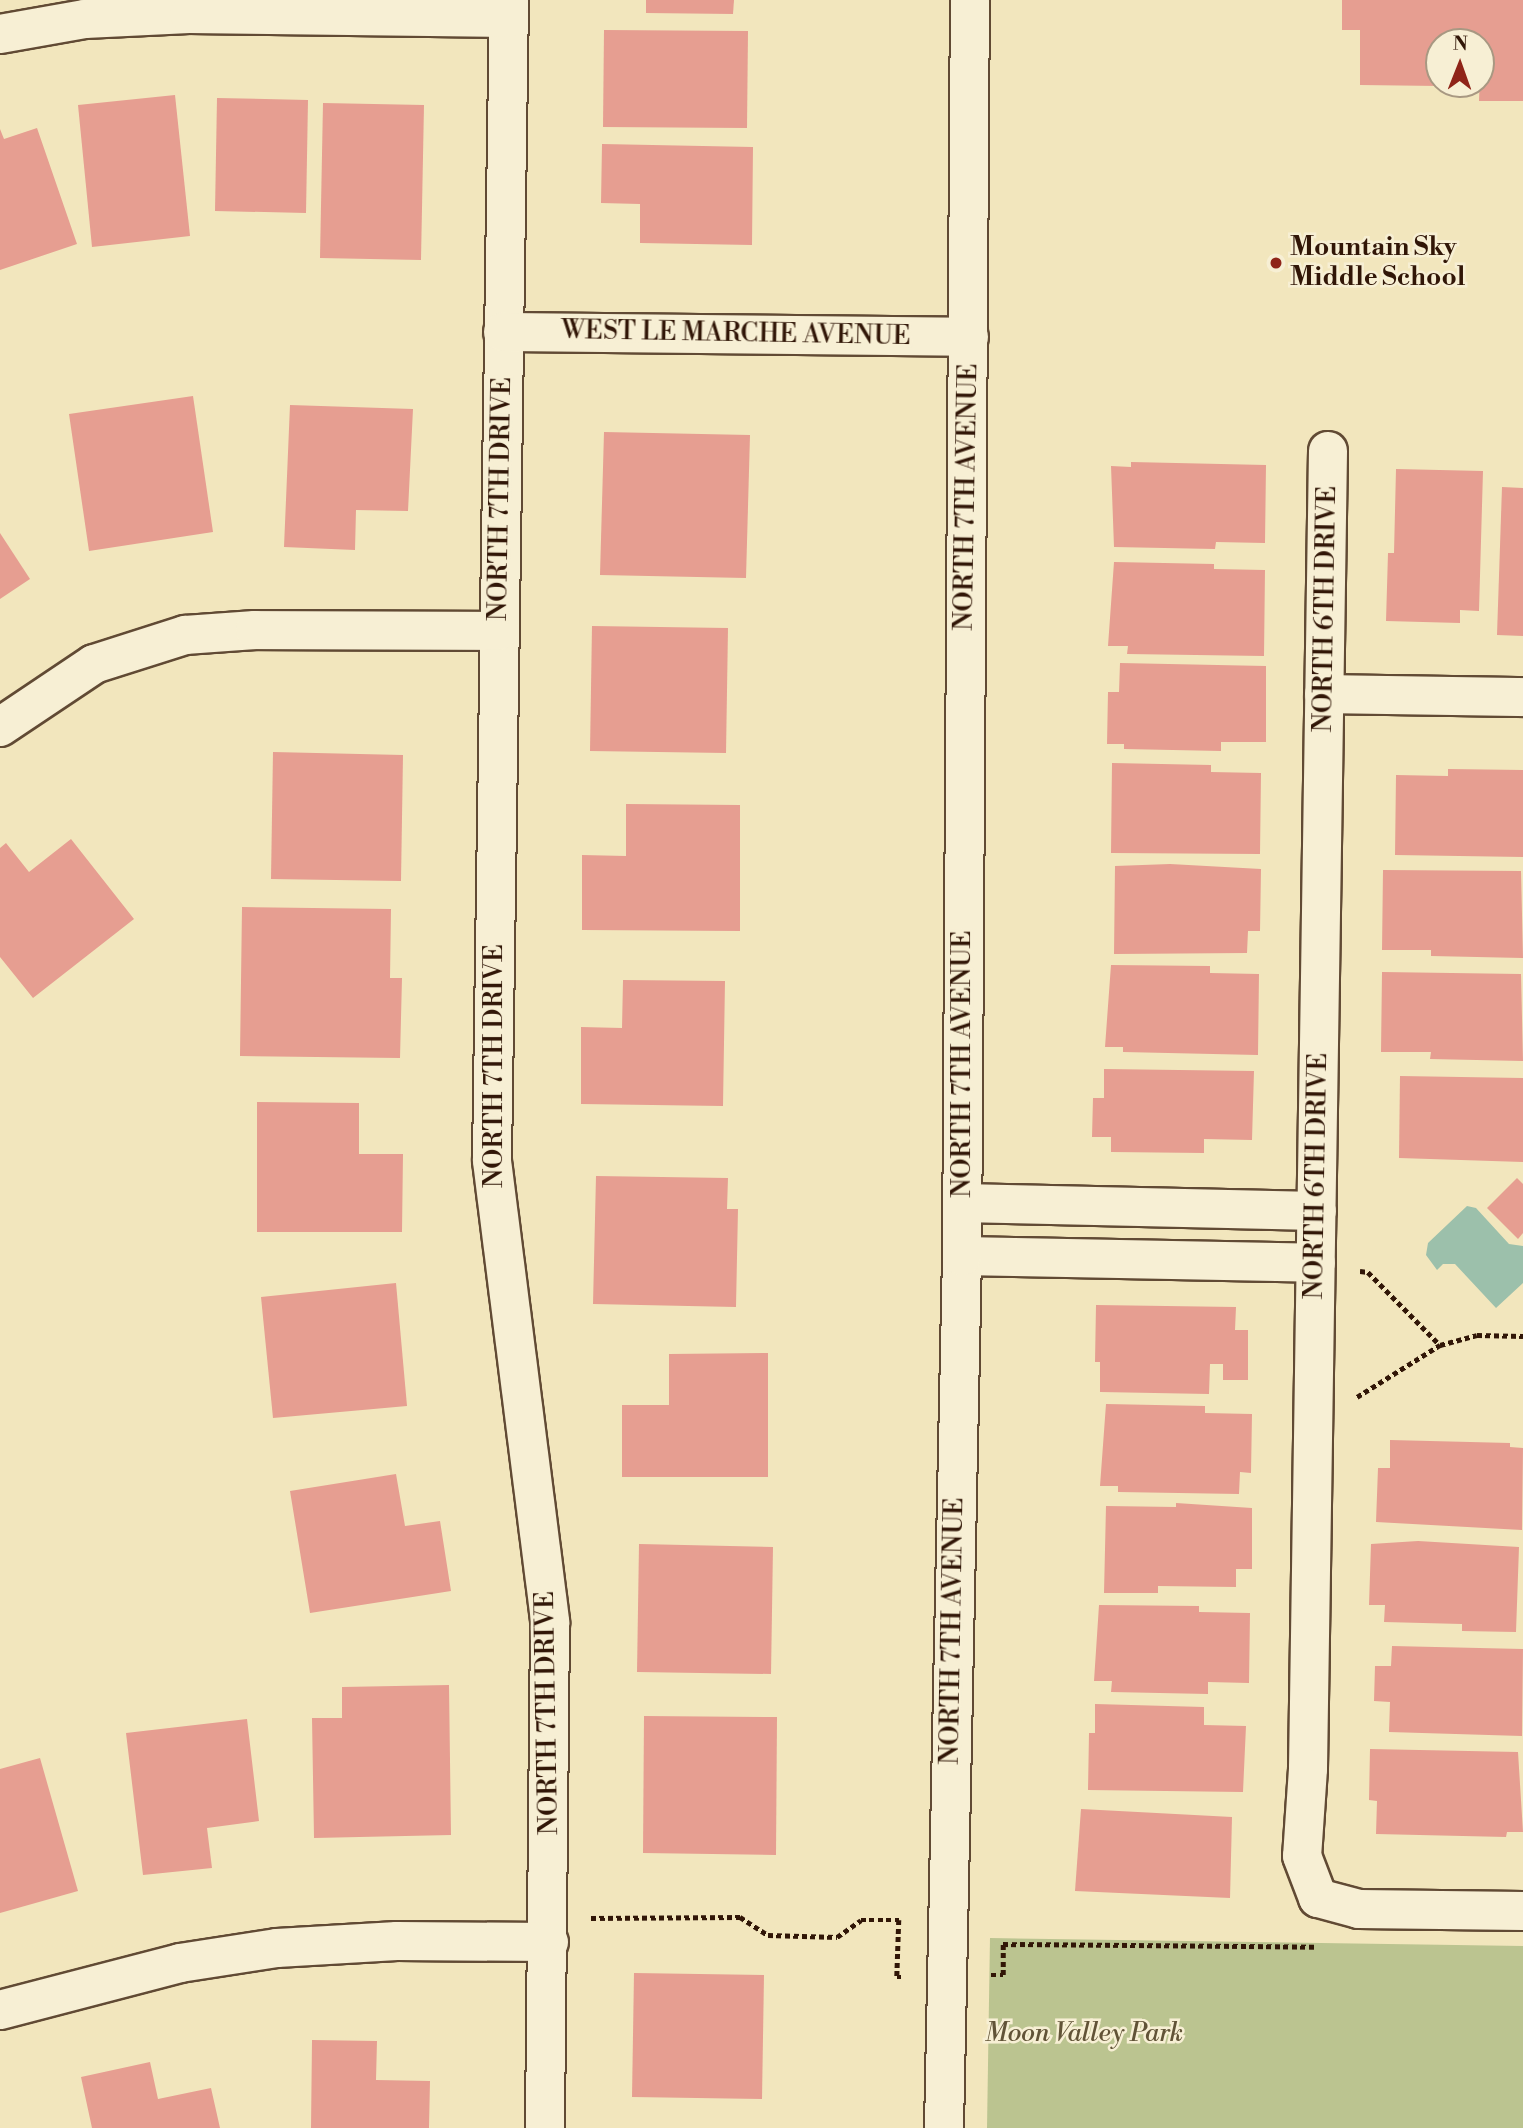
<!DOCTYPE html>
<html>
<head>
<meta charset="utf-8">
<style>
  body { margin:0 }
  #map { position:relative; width:1523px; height:2128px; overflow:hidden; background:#f2e6bd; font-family:"Libre Bodoni",serif }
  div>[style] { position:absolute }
  .green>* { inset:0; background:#bbc490 }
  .water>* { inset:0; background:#9cc0ab }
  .building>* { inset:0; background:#e69e91 }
  .path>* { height:4.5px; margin-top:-2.25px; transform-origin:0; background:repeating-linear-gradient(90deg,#311607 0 5px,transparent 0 8.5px) }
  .roads { filter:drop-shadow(2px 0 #614a34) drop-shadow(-2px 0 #614a34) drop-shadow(0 2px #614a34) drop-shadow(0 -2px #614a34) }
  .minor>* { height:38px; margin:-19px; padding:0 19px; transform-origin:19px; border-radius:19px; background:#f7efd4 }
  .tertiary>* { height:38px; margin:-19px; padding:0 19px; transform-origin:19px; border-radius:19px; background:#f7efd4 }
  .dots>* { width:19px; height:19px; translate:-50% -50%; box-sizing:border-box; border:4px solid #f7efd4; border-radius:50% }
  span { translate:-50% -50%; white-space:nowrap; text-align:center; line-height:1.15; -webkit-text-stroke:5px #f7efd4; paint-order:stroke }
  .poi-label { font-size:26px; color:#311607; font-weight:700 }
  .left { translate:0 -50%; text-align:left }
  .street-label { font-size:26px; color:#311607 }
  .park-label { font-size:26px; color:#615337; font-style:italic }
  .north { position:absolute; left:1425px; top:28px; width:70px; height:70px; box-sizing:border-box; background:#f7efd4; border:2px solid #a89882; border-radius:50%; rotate:1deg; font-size:19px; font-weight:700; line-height:28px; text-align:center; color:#311607 }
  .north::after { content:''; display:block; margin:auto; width:24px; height:32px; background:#8f2418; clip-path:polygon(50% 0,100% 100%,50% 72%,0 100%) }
</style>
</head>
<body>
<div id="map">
  <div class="green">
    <i style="clip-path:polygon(990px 1938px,1523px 1946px,1523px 2128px,987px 2128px)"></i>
  </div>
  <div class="water">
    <i style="clip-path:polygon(1467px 1206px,1476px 1208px,1509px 1244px,1523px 1246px,1523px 1283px,1496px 1308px,1455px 1264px,1443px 1264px,1437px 1270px,1426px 1255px,1428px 1243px)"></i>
  </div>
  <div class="building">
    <i style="clip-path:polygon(646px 0,734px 0,733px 14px,646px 13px)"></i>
    <i style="clip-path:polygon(1342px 0,1523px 0,1523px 101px,1479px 101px,1481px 42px,1439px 42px,1439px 86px,1360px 85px,1360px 30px,1342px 30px)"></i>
    <i style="clip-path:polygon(604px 30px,748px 31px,747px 128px,603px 127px)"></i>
    <i style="clip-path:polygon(175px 95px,190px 236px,92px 247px,78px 105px)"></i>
    <i style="clip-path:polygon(217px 98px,308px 100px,306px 213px,215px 211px)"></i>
    <i style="clip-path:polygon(323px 103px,424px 105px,421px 260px,320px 258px)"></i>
    <i style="clip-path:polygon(37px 128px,77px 244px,0 270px,0 129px,4px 139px)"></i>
    <i style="clip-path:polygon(602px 144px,753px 147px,752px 245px,640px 243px,640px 204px,601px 203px)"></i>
    <i style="clip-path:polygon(193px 396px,213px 532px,89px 551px,69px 414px)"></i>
    <i style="clip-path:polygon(290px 405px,413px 409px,408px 511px,356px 510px,355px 550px,284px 547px)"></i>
    <i style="clip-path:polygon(604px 432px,750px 435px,746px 578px,600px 575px)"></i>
    <i style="clip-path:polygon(1131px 462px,1266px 465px,1265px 543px,1216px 542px,1215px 549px,1114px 547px,1111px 466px,1131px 467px)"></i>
    <i style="clip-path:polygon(1396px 469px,1483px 471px,1479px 611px,1460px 610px,1460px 623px,1386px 621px,1388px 553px,1394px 553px)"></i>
    <i style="clip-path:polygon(1502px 487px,1523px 488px,1523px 636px,1497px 635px)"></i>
    <i style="clip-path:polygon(0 533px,30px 579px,0 599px)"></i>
    <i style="clip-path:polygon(1114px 562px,1214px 564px,1214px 569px,1265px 570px,1264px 656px,1127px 654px,1128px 646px,1108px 646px)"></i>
    <i style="clip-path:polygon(592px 626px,728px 628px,726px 753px,590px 751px)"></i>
    <i style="clip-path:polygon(1120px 663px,1266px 666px,1266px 742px,1221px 742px,1221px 751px,1124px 749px,1124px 744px,1107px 744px,1108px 692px,1119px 692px)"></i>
    <i style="clip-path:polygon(273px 752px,403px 755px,401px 881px,271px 879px)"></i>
    <i style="clip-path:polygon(1112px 763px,1211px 765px,1211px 772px,1261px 773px,1260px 854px,1111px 853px)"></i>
    <i style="clip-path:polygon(1448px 769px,1523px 770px,1523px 857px,1395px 855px,1396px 775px,1448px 776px)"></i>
    <i style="clip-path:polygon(626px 804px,740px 805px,740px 931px,582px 930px,582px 855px,626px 856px)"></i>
    <i style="clip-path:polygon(71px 839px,134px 919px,33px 998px,0 957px,0 848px,6px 843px,29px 872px)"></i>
    <i style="clip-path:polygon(1170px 864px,1261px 869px,1260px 931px,1248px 931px,1247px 953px,1114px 954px,1115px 866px)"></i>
    <i style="clip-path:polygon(1383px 870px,1521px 871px,1523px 958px,1431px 956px,1431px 950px,1382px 950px)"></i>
    <i style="clip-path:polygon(242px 907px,391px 909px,390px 978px,402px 978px,400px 1058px,240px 1056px)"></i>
    <i style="clip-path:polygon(1111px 965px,1210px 966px,1210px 973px,1259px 974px,1258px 1055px,1123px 1052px,1123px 1047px,1105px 1047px)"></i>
    <i style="clip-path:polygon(1382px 972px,1521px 974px,1523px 1061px,1430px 1059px,1431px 1052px,1381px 1052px)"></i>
    <i style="clip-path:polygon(623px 980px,725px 981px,723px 1106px,581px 1104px,581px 1027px,622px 1028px)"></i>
    <i style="clip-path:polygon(1104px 1069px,1254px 1071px,1252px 1140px,1204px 1139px,1204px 1153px,1111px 1152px,1111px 1137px,1092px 1137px,1093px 1098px,1104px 1098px)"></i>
    <i style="clip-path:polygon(1400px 1076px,1523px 1078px,1523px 1162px,1399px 1158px)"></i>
    <i style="clip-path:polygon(257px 1102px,359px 1103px,359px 1154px,403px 1154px,402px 1232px,257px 1232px)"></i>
    <i style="clip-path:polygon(596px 1176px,728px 1178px,727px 1209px,738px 1209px,736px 1307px,593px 1304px)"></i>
    <i style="clip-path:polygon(1517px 1178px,1523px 1184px,1523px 1233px,1518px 1239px,1487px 1208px)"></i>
    <i style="clip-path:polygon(396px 1283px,407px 1406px,273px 1418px,261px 1297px)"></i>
    <i style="clip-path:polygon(1096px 1305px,1236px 1307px,1235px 1330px,1248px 1330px,1248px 1380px,1223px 1380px,1223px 1364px,1210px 1364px,1209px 1394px,1100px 1392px,1100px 1362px,1095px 1362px)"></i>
    <i style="clip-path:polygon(768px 1353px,768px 1477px,622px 1477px,622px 1405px,669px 1405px,669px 1354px)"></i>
    <i style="clip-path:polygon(1106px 1404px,1205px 1406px,1205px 1413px,1252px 1414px,1251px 1473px,1240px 1472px,1239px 1494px,1118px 1492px,1118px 1486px,1100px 1486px)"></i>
    <i style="clip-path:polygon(1390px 1440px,1510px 1443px,1510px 1447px,1523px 1448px,1522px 1530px,1376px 1522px,1378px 1468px,1390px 1468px)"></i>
    <i style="clip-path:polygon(396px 1474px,405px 1526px,440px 1521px,451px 1591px,310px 1613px,290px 1491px)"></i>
    <i style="clip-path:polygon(1176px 1503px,1252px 1508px,1252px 1569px,1236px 1569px,1236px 1587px,1158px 1586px,1158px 1593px,1104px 1593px,1106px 1506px,1176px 1507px)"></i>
    <i style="clip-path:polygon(1418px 1541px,1519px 1547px,1516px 1632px,1462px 1631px,1462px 1624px,1384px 1622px,1385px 1605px,1369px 1605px,1371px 1544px)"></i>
    <i style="clip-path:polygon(639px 1544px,773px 1547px,771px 1674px,637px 1672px)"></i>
    <i style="clip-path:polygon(1099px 1605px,1199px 1606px,1199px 1612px,1250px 1613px,1249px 1683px,1208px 1682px,1208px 1694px,1111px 1692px,1112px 1681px,1094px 1681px)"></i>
    <i style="clip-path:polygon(1392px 1646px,1523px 1649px,1522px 1736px,1389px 1732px,1390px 1702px,1374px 1701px,1375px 1666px,1391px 1666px)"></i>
    <i style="clip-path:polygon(449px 1685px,451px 1835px,314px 1838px,312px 1718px,342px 1718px,342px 1687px)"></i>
    <i style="clip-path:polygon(1095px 1704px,1204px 1707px,1204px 1725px,1246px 1726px,1243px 1792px,1088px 1790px,1089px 1733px,1095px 1733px)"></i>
    <i style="clip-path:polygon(644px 1716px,777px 1717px,776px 1855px,643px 1853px)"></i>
    <i style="clip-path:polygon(247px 1719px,259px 1821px,207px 1828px,212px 1868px,143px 1875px,126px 1733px)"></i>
    <i style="clip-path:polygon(1370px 1749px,1518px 1752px,1523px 1832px,1507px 1832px,1506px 1837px,1376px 1834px,1377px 1801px,1369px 1800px)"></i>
    <i style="clip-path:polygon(40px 1758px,78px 1891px,0 1913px,0 1769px)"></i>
    <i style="clip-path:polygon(1081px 1809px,1232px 1817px,1230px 1898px,1075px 1891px)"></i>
    <i style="clip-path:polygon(634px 1973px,764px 1975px,762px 2099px,632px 2097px)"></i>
    <i style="clip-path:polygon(312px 2040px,377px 2041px,376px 2080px,430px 2081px,429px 2128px,311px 2128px)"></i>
    <i style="clip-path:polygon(150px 2062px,158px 2099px,211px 2088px,220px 2128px,92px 2128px,81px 2077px)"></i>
  </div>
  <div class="path">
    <i style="left:1360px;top:1271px;width:8px;rotate:7deg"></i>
    <i style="left:1368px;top:1272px;width:103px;rotate:45.4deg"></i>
    <i style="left:1357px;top:1397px;width:98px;rotate:-32.1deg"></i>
    <i style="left:1440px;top:1345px;width:38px;rotate:-15deg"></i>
    <i style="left:1477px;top:1335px;width:46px;rotate:1.2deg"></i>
    <i style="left:591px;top:1918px;width:149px;rotate:-0.4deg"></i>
    <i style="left:740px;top:1917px;width:33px;rotate:33deg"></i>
    <i style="left:768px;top:1935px;width:69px;rotate:1.7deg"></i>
    <i style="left:837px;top:1937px;width:29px;rotate:-35deg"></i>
    <i style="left:861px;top:1920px;width:38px"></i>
    <i style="left:899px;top:1920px;width:57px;rotate:92deg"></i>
    <i style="left:897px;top:1977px;width:4px"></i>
    <i style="left:991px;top:1975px;width:12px"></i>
    <i style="left:1003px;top:1975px;width:31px;rotate:-90deg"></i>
    <i style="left:1003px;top:1944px;width:313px;rotate:0.5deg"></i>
  </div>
  <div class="roads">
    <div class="minor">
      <i style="left:509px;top:0;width:1161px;rotate:90.84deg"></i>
      <i style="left:492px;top:1161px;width:465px;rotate:82.8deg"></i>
      <i style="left:550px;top:1622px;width:506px;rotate:90.57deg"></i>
      <i style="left:0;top:34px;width:86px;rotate:-10deg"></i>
      <i style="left:85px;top:19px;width:104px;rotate:-2.8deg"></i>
      <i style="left:189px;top:14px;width:320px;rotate:0.7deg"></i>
      <i style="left:503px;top:332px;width:466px;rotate:0.6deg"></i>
      <i style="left:1328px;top:451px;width:1318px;rotate:90.87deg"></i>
      <i style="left:1308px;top:1769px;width:87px;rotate:93.9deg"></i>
      <i style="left:1302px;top:1856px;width:45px;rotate:69.1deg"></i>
      <i style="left:1318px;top:1898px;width:42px;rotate:15deg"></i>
      <i style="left:1359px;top:1909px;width:164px;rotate:0.7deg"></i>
      <i style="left:1324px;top:694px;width:199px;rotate:0.9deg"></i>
      <i style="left:0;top:727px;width:113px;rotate:-33.8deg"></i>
      <i style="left:94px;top:664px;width:96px;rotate:-17.7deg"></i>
      <i style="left:185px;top:635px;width:70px;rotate:-4.1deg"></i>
      <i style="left:255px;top:630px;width:244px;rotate:0.2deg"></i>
      <i style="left:962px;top:1203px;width:355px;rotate:1.3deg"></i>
      <i style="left:962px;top:1256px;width:354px;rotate:1.1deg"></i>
      <i style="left:0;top:2010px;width:186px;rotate:-14.6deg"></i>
      <i style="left:180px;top:1963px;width:98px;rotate:-8.8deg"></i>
      <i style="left:277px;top:1948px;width:120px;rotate:-3.3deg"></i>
      <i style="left:397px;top:1941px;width:152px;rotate:0.4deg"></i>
    </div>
    <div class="tertiary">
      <i style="left:944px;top:2128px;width:872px;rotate:-88.82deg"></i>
      <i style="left:962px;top:1256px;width:1256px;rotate:-89.64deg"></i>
    </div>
  </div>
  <div class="dots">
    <i style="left:1276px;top:263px;background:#8f2418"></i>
  </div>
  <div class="poi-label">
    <span class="left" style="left:1290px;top:263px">Mountain Sky<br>Middle School</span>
  </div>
  <div class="street-label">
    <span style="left:736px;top:334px;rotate:1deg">WEST LE MARCHE AVENUE</span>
    <span style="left:967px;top:497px;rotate:-89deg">NORTH 7TH AVENUE</span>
    <span style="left:501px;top:499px;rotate:-89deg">NORTH 7TH DRIVE</span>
    <span style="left:1326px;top:609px;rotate:-89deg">NORTH 6TH DRIVE</span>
    <span style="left:963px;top:1064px;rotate:-90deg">NORTH 7TH AVENUE</span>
    <span style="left:495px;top:1066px;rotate:-90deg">NORTH 7TH DRIVE</span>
    <span style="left:1317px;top:1176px;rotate:-89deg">NORTH 6TH DRIVE</span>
    <span style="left:953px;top:1631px;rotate:-89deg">NORTH 7TH AVENUE</span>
    <span style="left:548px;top:1713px;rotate:-91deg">NORTH 7TH DRIVE</span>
  </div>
  <div class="park-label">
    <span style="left:1084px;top:2034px">Moon Valley Park</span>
  </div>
  <div class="north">N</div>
</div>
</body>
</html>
